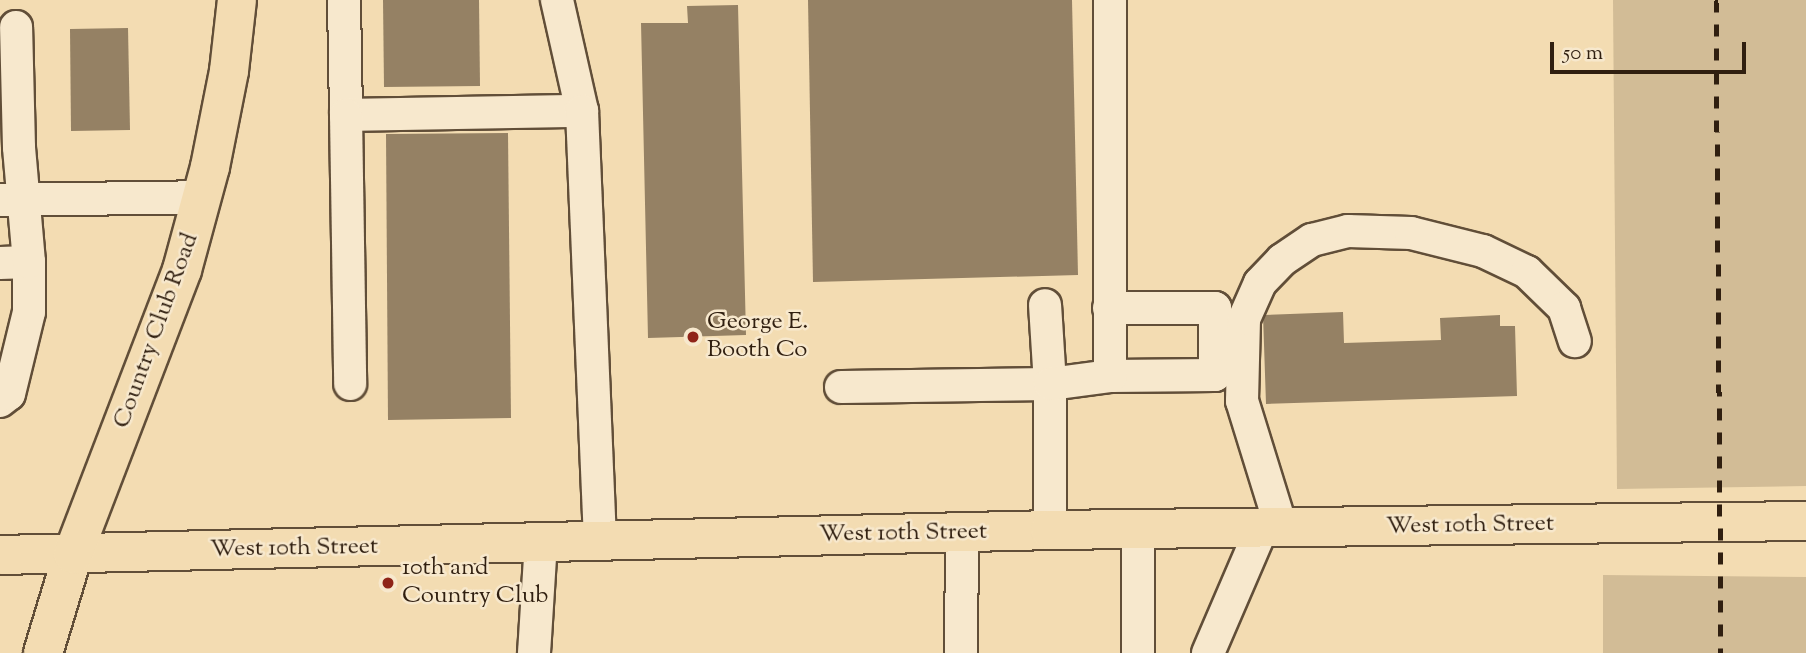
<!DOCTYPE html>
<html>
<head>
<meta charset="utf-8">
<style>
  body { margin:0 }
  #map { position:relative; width:1806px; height:653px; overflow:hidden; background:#f3dcb2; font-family:"Sorts Mill Goudy",serif }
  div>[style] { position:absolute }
  .green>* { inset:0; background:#d2bc96 }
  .building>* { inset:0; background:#958164 }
  .roads { filter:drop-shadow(2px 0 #614e38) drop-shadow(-2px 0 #614e38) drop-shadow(0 2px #614e38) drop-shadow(0 -2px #614e38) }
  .minor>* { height:32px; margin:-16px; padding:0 16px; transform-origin:16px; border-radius:16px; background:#f7e8cd }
  .major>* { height:38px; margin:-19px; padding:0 19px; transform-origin:19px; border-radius:19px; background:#f3dcb2 }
  .rail>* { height:5px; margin-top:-2.5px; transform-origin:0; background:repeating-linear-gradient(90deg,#301f10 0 12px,transparent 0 24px) }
  .dots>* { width:19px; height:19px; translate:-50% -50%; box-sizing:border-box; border:4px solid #f7e8cd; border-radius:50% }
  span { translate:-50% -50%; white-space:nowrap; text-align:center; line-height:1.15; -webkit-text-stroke:5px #f7e8cd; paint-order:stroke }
  .poi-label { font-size:24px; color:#301f10 }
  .left { translate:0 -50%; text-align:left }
  .street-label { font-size:24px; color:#301f10 }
  .scale { position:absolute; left:1550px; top:42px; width:196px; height:32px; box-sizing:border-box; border:4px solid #301f10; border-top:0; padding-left:9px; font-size:21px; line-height:24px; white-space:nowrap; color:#301f10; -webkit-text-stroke:5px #f7e8cd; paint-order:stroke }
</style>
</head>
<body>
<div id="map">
  <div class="green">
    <i style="clip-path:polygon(1613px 0,1806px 0,1806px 486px,1617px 489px)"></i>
    <i style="clip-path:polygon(1603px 575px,1806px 577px,1806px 653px,1603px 653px)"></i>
  </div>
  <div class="building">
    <i style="clip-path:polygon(383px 0,479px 0,480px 86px,384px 87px)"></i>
    <i style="clip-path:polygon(808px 0,1072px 0,1078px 275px,813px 282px)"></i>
    <i style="clip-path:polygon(738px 5px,746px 335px,648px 338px,641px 23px,688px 23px,687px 6px)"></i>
    <i style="clip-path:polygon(128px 28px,130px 130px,71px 131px,70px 29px)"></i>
    <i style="clip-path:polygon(508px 133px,511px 418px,388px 420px,386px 134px)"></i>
    <i style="clip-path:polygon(1343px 312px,1344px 343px,1441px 340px,1440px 318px,1500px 315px,1500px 326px,1515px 326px,1517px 396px,1266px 404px,1263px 315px)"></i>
  </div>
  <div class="roads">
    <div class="minor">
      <i style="left:344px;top:0;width:115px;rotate:89deg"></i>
      <i style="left:346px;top:115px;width:236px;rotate:-1deg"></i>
      <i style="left:582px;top:111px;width:114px;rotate:-102.7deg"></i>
      <i style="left:582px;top:111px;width:430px;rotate:87.6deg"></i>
      <i style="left:346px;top:115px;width:269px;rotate:89.1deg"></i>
      <i style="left:0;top:200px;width:203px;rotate:-0.8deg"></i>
      <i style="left:0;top:263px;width:29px;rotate:-2deg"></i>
      <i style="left:1109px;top:308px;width:106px"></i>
      <i style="left:1215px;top:308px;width:67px;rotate:90deg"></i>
      <i style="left:1215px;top:375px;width:105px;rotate:179.5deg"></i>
      <i style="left:841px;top:387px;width:209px;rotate:-0.8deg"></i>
      <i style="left:1050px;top:384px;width:79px;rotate:-93.6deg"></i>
      <i style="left:0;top:401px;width:11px;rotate:-38deg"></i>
      <i style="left:9px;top:394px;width:84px;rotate:-76.3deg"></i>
      <i style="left:29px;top:312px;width:50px;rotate:-90deg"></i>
      <i style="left:29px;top:262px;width:115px;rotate:-95deg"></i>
      <i style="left:19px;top:147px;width:120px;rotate:-91.4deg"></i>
      <i style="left:1050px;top:530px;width:146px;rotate:-90deg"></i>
      <i style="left:1050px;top:384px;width:61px;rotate:-7.6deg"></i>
      <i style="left:1110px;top:376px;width:376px;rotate:-90deg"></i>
      <i style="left:1282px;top:530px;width:135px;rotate:-107.2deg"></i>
      <i style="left:1242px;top:401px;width:82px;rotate:-88.6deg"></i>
      <i style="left:1244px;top:319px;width:39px;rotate:-66deg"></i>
      <i style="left:1260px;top:283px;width:32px;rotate:-46deg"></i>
      <i style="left:1282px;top:260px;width:36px;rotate:-34deg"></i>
      <i style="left:1312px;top:240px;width:37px;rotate:-14deg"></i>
      <i style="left:1348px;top:231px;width:63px;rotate:1.8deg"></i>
      <i style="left:1411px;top:233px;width:74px;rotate:14deg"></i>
      <i style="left:1483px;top:251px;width:49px;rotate:25.5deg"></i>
      <i style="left:1527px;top:272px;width:52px;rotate:44.2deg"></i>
      <i style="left:1564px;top:308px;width:35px;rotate:72deg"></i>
      <i style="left:534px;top:653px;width:110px;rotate:-86.4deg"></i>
      <i style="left:961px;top:653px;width:120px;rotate:-89.5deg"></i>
      <i style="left:1138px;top:653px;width:122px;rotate:-90deg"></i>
      <i style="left:1208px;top:653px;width:134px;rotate:-66.7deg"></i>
    </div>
    <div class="major">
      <i style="left:0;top:555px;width:1050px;rotate:-1.36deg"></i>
      <i style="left:1050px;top:530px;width:756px;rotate:-0.68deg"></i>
      <i style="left:43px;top:653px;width:103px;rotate:-73.1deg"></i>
      <i style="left:73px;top:554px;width:304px;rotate:-69deg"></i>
      <i style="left:182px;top:270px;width:107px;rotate:-74.8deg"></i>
      <i style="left:210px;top:167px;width:98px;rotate:-78.8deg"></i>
      <i style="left:229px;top:71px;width:71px;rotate:-83.6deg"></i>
    </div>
  </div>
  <div class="rail">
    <i style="left:1716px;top:0;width:653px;rotate:89.56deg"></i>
  </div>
  <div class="dots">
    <i style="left:693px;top:337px;background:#8f2418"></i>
    <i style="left:388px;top:583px;background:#8f2418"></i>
  </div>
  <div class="poi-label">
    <span class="left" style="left:707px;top:337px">George E.<br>Booth Co</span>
    <span class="left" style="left:402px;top:583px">10th and<br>Country Club</span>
  </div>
  <div class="street-label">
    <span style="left:157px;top:331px;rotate:-70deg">Country Club Road</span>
    <span style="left:1470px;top:526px;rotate:-1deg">West 10th Street</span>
    <span style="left:903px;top:534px;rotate:-1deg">West 10th Street</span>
    <span style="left:294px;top:549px;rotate:-1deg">West 10th Street</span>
  </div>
  <div class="scale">50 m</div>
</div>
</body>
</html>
